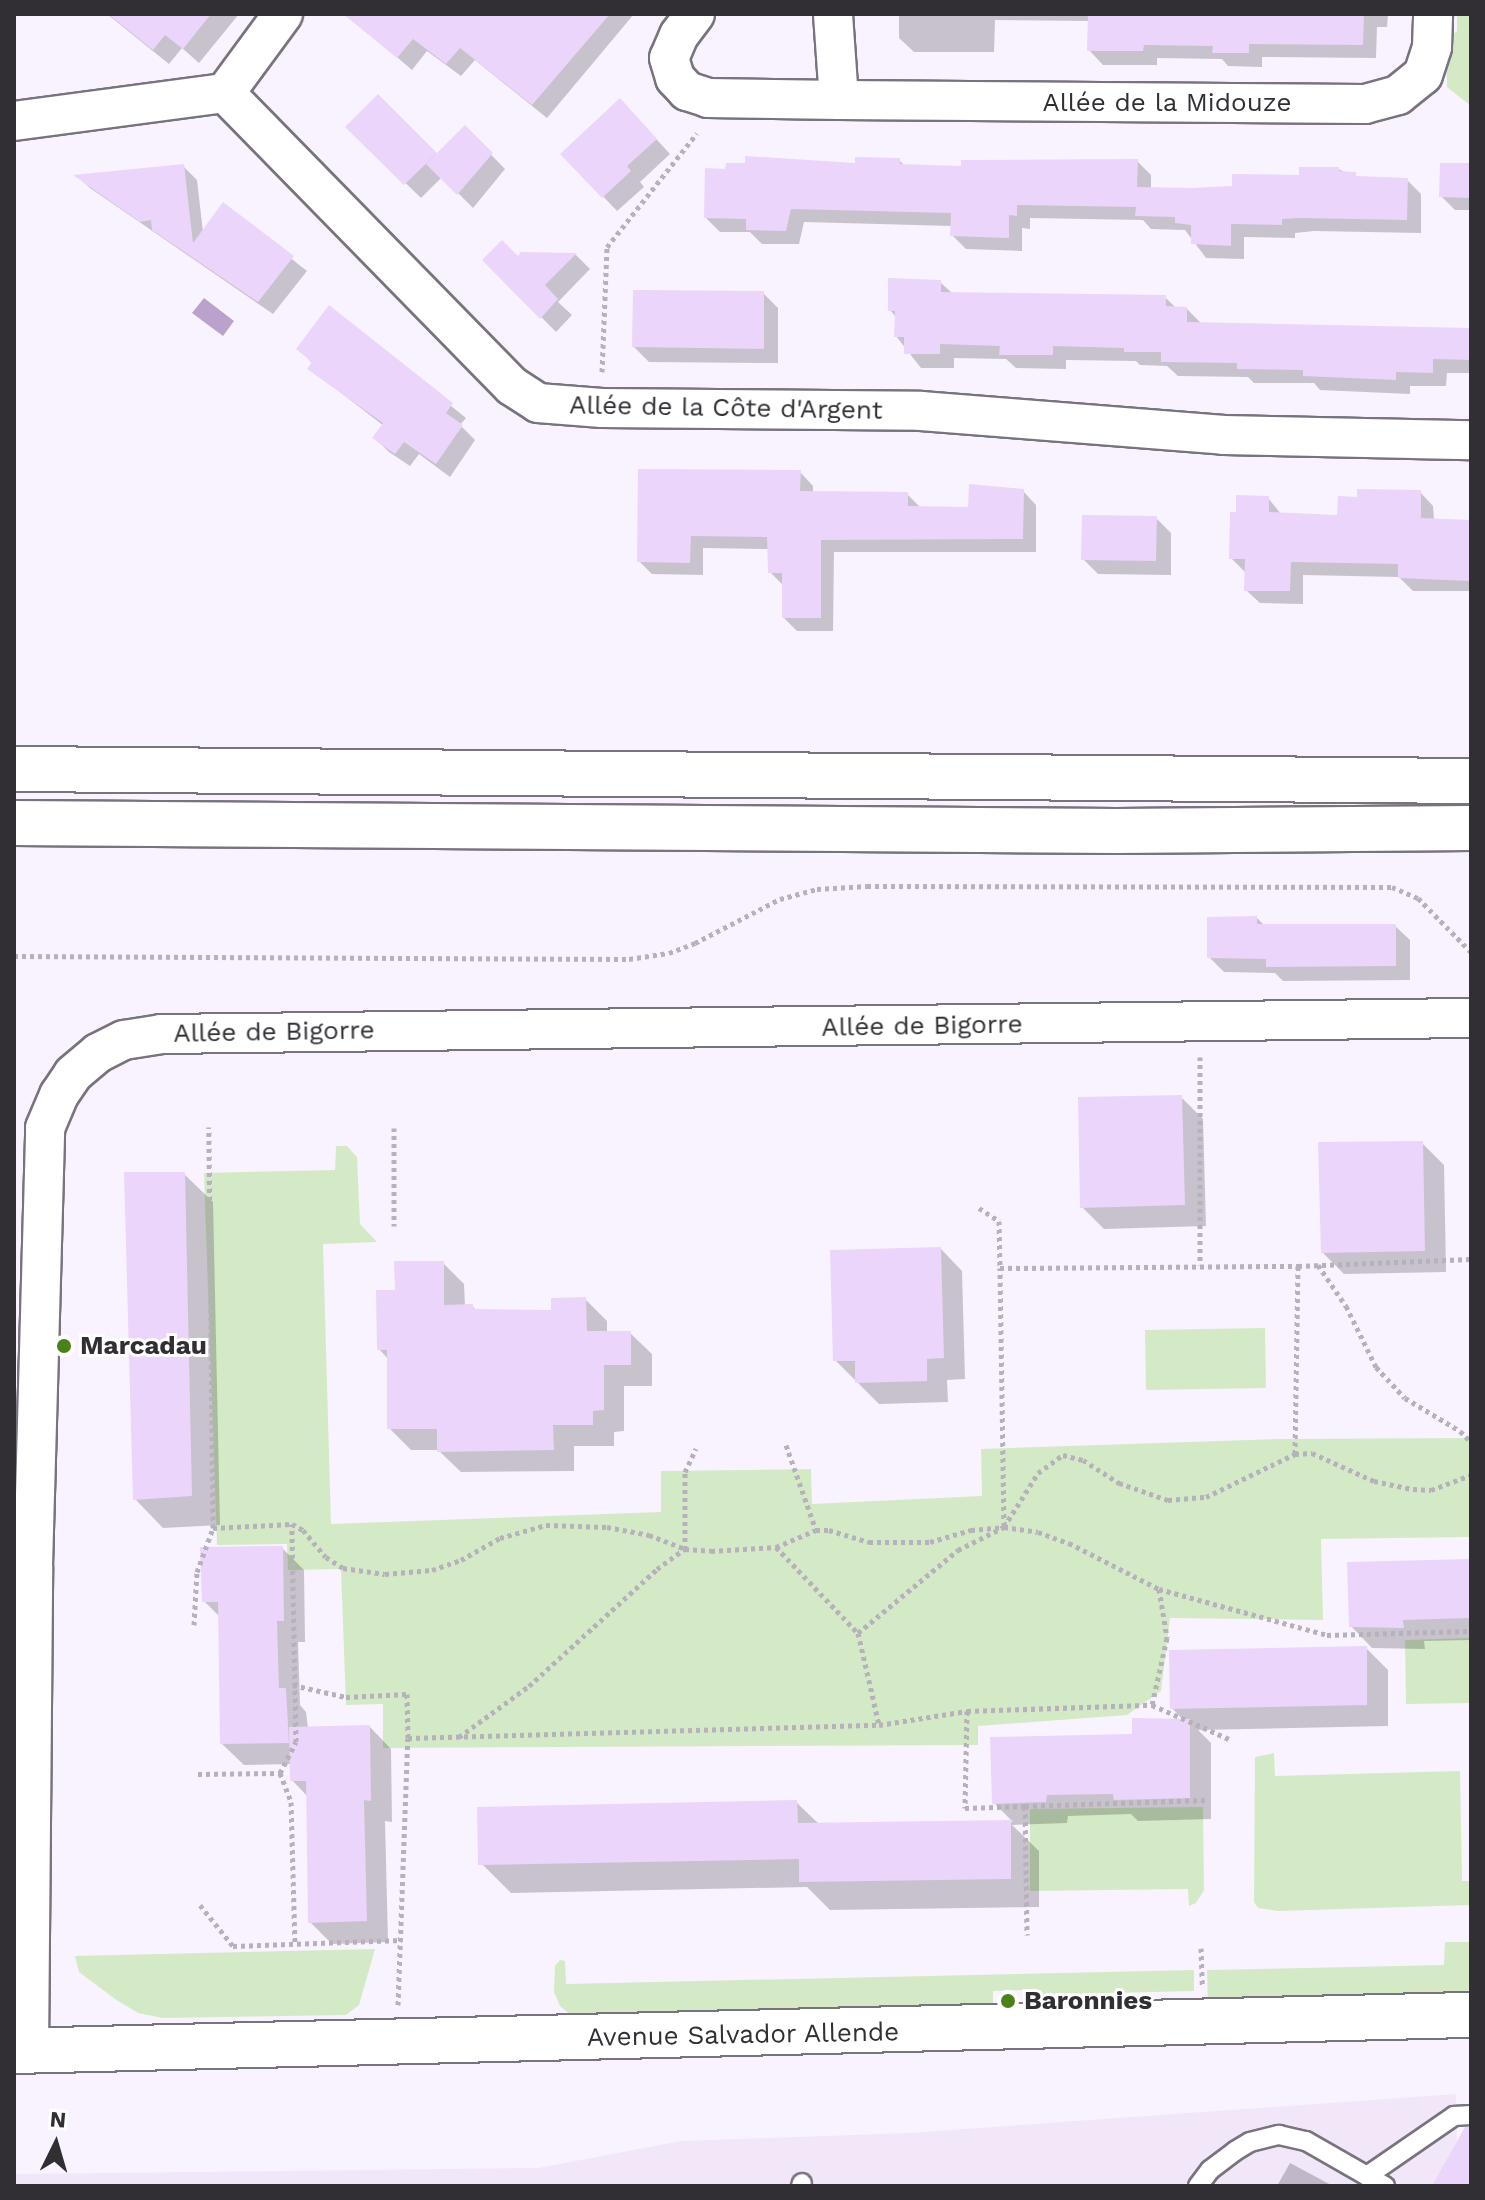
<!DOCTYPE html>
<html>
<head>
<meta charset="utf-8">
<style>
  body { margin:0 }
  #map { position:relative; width:1485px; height:2200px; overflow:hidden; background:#f9f3ff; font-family:"Work Sans",sans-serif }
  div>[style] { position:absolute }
  .built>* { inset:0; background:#f1e7f9 }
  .green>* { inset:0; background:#d4eac7 }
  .water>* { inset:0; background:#bba2cd }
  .shadow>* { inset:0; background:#0003 }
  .building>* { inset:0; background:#ebd5fa }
  .path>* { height:5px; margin-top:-2.5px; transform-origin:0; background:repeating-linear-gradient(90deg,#b6b1ba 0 4px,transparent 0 8px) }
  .roads { filter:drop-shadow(2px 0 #79737e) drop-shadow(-2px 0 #79737e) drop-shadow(0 2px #79737e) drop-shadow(0 -2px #79737e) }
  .service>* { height:18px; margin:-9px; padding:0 9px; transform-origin:9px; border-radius:9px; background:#fff }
  .minor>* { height:38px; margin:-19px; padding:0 19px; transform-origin:19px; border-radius:19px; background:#fff }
  .tertiary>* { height:44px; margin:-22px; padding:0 22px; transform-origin:22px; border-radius:22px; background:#fff }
  .trunk>* { height:44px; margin:-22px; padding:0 22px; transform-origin:22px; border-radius:22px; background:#fff }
  .dots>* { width:22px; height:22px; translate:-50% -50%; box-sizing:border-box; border:4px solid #fff; border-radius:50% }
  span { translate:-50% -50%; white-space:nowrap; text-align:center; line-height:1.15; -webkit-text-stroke:6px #fff; paint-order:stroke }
  .street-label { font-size:26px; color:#322f34 }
  .poi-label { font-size:26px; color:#322f34; font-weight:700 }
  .left { translate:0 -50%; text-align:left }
  .frame { position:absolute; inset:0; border:16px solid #322f34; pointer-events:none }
  .north { position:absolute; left:16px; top:2104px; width:80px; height:80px; -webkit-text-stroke:6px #fff; paint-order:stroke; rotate:5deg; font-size:22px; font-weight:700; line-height:32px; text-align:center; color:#322f34 }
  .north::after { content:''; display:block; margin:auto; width:28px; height:36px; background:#322f34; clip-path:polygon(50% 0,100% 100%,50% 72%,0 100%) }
</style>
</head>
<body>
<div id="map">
  <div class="built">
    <i style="clip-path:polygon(1456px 2094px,1457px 2143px,1471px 2143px,1471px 2186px,14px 2186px,14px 2174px,538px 2168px,681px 2141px,908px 2133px)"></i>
  </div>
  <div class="green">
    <i style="clip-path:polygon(1457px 14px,1471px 14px,1471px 106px,1447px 87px,1446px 40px,1457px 31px)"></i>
    <i style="clip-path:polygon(336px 1146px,347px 1146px,357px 1157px,360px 1224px,377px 1242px,323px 1244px,331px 1524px,661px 1512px,661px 1471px,811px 1469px,812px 1504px,982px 1496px,981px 1449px,1278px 1439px,1471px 1438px,1471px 1537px,1321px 1539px,1323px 1620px,1170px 1618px,1161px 1691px,1127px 1715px,978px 1726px,978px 1745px,383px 1748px,383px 1704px,346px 1705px,341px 1569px,288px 1570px,287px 1544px,217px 1545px,204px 1173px,335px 1170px)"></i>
    <i style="clip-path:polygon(1265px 1328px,1266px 1388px,1146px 1390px,1145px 1330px)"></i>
    <i style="clip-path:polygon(1471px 1638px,1471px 1703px,1406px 1704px,1405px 1640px)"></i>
    <i style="clip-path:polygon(1274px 1753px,1275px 1776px,1460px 1771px,1462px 1881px,1471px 1881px,1471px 1905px,1278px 1911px,1258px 1908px,1254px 1902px,1255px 1757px)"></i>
    <i style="clip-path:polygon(1203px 1807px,1204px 1890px,1196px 1903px,1189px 1906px,1188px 1889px,1030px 1891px,1030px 1809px)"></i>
    <i style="clip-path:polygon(1445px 1942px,1471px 1942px,1471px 1988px,1465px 1993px,1208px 2007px,1207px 1970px,1444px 1965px)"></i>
    <i style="clip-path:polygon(375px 1949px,359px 2005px,346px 2015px,163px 2018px,138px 2013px,115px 1999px,79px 1972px,75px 1956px)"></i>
    <i style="clip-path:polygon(560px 1960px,565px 1961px,566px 1984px,1194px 1970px,1194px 1991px,1027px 1995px,1026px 1990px,993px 1991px,993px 2010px,573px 2017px,560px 2006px,554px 1992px,555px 1966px)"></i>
  </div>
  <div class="water">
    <i style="clip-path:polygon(204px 298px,234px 321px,223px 336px,192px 313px)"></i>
  </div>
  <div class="shadow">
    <i style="clip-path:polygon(107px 14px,239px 14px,199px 63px,182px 48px,169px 64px)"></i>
    <i style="clip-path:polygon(362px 14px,634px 14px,547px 118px,475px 60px,461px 76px,427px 51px,412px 70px,356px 22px)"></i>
    <i style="clip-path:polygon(899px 14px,1388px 14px,1387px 27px,1377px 27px,1376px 58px,1262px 57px,1262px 67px,1228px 66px,1222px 59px,1157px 58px,1157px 65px,1103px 65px,1089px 50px,1090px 21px,995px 20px,994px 52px,914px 52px,899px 38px)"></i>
    <i style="clip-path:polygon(378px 97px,437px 156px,465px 128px,505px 169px,473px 208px,442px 177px,421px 198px,348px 127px)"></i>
    <i style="clip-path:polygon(634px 115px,670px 154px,640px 182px,644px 187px,617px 211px,563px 154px)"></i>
    <i style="clip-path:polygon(899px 160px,905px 166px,963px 168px,1137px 161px,1151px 175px,1151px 189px,1234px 188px,1338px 169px,1359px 178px,1407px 180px,1421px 194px,1421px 233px,1314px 231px,1295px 233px,1295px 238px,1244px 237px,1244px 259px,1206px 258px,1185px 230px,1151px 229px,1143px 220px,1030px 218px,1030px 229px,1022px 228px,1022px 251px,966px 249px,952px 235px,952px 226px,804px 222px,799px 244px,762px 244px,750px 232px,720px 232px,706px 218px,857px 165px)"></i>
    <i style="clip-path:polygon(1471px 165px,1471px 210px,1455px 210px,1441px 196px)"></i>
    <i style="clip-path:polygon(183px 166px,197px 180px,203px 232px,223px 205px,307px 271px,273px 314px,90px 188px,78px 177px)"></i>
    <i style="clip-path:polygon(522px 254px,576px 255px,590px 269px,558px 302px,572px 315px,556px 332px,485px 260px,518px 258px)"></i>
    <i style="clip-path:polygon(940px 282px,953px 294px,1165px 297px,1176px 308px,1187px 309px,1202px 324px,1471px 329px,1471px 373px,1447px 373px,1446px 386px,1410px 386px,1410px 394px,1320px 390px,1314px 383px,1254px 383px,1248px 377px,1178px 376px,1167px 366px,1140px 365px,1136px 361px,1066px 360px,1066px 369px,1016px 368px,1006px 359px,954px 358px,954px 368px,921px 368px,896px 336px,896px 317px,890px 310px)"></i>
    <i style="clip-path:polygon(763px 293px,778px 308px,778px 363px,649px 362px,634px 347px)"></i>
    <i style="clip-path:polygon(329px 308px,466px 418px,460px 425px,475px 440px,450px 477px,419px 454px,410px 466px,389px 452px,375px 438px,384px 426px,310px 369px,313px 364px,299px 349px)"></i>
    <i style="clip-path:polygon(800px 472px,813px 486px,813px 493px,907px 494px,921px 508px,970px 509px,1023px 491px,1036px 505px,1036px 552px,834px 552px,833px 631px,797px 631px,784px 618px,784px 586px,770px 572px,770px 549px,703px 548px,703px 575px,652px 574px,639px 561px)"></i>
    <i style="clip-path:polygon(1420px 492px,1433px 506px,1434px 520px,1471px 522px,1471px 591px,1413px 591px,1399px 577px,1303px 575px,1303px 604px,1260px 603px,1246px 590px,1245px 572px,1231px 558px,1268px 498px,1282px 515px,1339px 517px,1359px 499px)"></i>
    <i style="clip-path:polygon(1156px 518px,1171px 533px,1171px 575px,1098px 574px,1083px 559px)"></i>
    <i style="clip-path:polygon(1257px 918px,1265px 926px,1395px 926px,1410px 940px,1410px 980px,1283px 981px,1275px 973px,1224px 972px,1209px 957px)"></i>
    <i style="clip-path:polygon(1181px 1097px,1203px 1119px,1206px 1226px,1104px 1229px,1082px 1207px)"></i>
    <i style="clip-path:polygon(1422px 1143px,1444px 1165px,1446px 1272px,1344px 1274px,1323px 1253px)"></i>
    <i style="clip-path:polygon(184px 1174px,213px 1202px,220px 1525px,163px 1528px,135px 1499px)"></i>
    <i style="clip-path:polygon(941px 1249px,962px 1271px,965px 1379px,947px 1380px,948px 1402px,879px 1404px,835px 1360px)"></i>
    <i style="clip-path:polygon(443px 1263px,464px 1284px,465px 1306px,472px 1306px,477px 1311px,553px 1312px,585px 1299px,607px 1321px,607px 1333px,630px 1333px,652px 1354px,652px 1386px,624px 1386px,624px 1431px,614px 1432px,614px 1446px,574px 1446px,574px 1471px,461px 1472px,438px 1450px,411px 1450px,389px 1428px,389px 1360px,379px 1349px,397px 1291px)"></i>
    <i style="clip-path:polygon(282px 1548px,304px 1570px,305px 1642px,298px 1642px,300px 1705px,306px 1712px,308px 1728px,370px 1727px,391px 1749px,392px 1822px,385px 1821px,388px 1942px,332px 1944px,310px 1922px,308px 1797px,292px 1780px,292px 1764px,244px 1765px,222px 1744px,221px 1618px,204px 1601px)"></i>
    <i style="clip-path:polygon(1471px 1562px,1471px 1640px,1424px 1641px,1425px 1649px,1372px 1648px,1351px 1626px)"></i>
    <i style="clip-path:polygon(1366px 1648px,1388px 1670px,1388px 1726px,1198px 1730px,1211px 1743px,1211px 1819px,1138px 1821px,1131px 1814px,1068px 1816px,1067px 1823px,1012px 1825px,1039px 1851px,1039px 1907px,830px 1910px,807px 1887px,511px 1893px,482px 1864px,796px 1802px,820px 1825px,1013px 1822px,994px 1803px,1134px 1736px,1184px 1721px,1172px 1708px)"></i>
    <i style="clip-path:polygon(1290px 2163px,1333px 2186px,1277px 2186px)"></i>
  </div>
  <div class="building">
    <i style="clip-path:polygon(108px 14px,211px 14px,183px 49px,165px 35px,153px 50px)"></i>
    <i style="clip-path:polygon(343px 14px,610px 14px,532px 105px,460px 48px,446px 64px,413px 39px,397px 58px)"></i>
    <i style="clip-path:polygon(1088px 14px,1364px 14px,1363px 45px,1249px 44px,1249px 53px,1212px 53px,1213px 46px,1144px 45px,1143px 51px,1087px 51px)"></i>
    <i style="clip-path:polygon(378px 94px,437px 153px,404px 185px,345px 127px)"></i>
    <i style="clip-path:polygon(620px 98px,657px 139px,627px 166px,631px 171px,602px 198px,560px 154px)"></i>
    <i style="clip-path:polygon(465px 125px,493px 153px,457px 195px,426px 164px)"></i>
    <i style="clip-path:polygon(745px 156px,855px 163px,855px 157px,900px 158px,900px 164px,961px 166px,961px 160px,1138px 159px,1137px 187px,1192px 188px,1232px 186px,1232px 174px,1299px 175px,1299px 167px,1339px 167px,1339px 171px,1356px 172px,1356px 176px,1408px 178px,1407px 220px,1299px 218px,1282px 219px,1282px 225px,1231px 224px,1231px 246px,1191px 244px,1191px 225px,1175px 223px,1175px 217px,1135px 216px,1136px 207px,1017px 205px,1017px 216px,1009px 215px,1009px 238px,950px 236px,951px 213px,791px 209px,786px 231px,746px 230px,746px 219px,704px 218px,705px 168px,725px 169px,726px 163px,745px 163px)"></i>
    <i style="clip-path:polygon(1440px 163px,1471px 163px,1471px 198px,1439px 197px)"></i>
    <i style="clip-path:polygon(184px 164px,193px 243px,223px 202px,294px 256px,258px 302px,152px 230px,151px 220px,140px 222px,73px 175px)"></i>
    <i style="clip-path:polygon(502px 240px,518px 256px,521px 252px,577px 253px,545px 285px,558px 299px,540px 319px,482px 260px)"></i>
    <i style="clip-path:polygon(888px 278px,941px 280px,941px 292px,1166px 295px,1166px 306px,1187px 307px,1187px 322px,1471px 328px,1471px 360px,1433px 359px,1433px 373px,1396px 372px,1396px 380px,1303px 376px,1303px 370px,1237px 369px,1237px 363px,1161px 362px,1161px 352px,1124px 352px,1124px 348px,1053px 346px,1053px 355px,999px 355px,1000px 346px,940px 344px,940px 354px,904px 354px,904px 337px,894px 337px,895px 311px,888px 311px)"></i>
    <i style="clip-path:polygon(633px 290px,764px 291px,764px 349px,632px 347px)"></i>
    <i style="clip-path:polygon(329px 305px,453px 403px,446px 413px,463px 425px,436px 464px,404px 442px,395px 454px,372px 438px,383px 423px,307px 369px,312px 362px,296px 349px)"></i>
    <i style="clip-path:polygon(638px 469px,801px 470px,800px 491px,908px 492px,908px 506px,968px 507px,969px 484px,1024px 489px,1023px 539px,821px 540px,821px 618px,782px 618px,782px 573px,768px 573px,767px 537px,691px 536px,690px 563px,637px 562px)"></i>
    <i style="clip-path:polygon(1357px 489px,1421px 490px,1421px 518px,1471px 520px,1471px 581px,1398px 578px,1398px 564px,1291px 562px,1290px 591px,1244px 591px,1245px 559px,1229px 559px,1230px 512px,1236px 512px,1236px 495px,1269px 496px,1269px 512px,1337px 515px,1338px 496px,1357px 497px)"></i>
    <i style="clip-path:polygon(1082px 515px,1157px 516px,1156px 561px,1081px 560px)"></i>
    <i style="clip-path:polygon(1257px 916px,1257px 924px,1396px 924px,1396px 966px,1266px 967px,1266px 959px,1207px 958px,1207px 917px)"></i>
    <i style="clip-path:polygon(1182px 1095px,1185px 1205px,1080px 1208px,1078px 1097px)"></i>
    <i style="clip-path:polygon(1423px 1141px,1425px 1251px,1321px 1253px,1318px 1142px)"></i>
    <i style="clip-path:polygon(124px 1172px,185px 1172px,192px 1496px,133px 1500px)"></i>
    <i style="clip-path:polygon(941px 1247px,944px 1358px,927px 1359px,927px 1381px,855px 1383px,855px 1361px,833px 1361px,830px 1250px)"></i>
    <i style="clip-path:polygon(394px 1261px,444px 1261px,444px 1305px,473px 1304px,473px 1309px,551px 1310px,551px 1298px,586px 1297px,587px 1331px,631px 1331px,631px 1365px,604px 1365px,604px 1410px,593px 1411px,593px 1425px,553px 1425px,554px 1450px,437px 1452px,437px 1429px,387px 1429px,387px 1350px,377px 1350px,376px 1290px,395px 1290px)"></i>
    <i style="clip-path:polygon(283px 1546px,284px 1621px,277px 1621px,279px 1688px,286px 1688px,289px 1743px,220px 1744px,218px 1602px,202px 1602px,200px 1547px)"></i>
    <i style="clip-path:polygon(1471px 1559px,1471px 1618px,1403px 1620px,1404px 1628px,1349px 1627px,1347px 1562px)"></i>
    <i style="clip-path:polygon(1367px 1646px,1367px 1705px,1170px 1709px,1169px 1650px)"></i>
    <i style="clip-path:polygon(1132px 1718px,1190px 1719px,1190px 1798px,1114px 1800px,1113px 1794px,1047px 1795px,1046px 1802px,992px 1804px,990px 1737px,1132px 1734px)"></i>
    <i style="clip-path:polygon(370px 1725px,371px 1801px,364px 1800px,367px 1921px,308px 1923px,306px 1781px,290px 1781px,289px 1727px)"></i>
    <i style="clip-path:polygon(797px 1800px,798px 1823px,1011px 1820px,1011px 1879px,799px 1882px,799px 1859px,478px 1865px,477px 1807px)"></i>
    <i style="clip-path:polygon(1465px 2127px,1471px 2127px,1471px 2186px,1432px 2186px)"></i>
  </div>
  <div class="path">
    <i style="left:602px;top:372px;width:125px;rotate:-87.7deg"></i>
    <i style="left:607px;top:247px;width:145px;rotate:-51.7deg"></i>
    <i style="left:14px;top:956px;width:615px;rotate:0.28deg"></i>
    <i style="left:629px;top:959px;width:40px;rotate:-8.5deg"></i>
    <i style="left:669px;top:953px;width:28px;rotate:-21deg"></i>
    <i style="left:695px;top:943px;width:96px;rotate:-27.4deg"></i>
    <i style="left:780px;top:899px;width:38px;rotate:-15deg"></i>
    <i style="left:817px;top:889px;width:50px;rotate:-3.4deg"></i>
    <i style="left:867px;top:886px;width:525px;rotate:0.11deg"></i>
    <i style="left:1392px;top:887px;width:28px;rotate:23deg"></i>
    <i style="left:1418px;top:898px;width:76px;rotate:45.5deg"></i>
    <i style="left:1200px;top:1057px;width:208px;rotate:90deg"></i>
    <i style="left:394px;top:1128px;width:98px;rotate:90deg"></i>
    <i style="left:979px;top:1208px;width:24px;rotate:33deg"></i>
    <i style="left:999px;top:1221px;width:47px;rotate:88.8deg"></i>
    <i style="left:1318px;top:1265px;width:50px;rotate:55.7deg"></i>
    <i style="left:1346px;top:1306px;width:68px;rotate:63.8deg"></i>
    <i style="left:1376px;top:1367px;width:42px;rotate:46.9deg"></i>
    <i style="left:1405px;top:1398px;width:64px;rotate:31deg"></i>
    <i style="left:1460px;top:1431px;width:16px;rotate:45deg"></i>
    <i style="left:786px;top:1445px;width:90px;rotate:70.6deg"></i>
    <i style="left:1295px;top:1454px;width:188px;rotate:-89.1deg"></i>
    <i style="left:1004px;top:1526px;width:258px;rotate:-90.9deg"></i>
    <i style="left:1000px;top:1268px;width:298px;rotate:-0.4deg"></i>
    <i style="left:1298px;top:1266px;width:173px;rotate:-2.3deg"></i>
    <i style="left:213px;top:1528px;width:79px;rotate:-2.9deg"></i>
    <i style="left:292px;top:1524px;width:13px;rotate:29deg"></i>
    <i style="left:303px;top:1530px;width:35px;rotate:50deg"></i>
    <i style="left:326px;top:1557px;width:20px;rotate:33deg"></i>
    <i style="left:343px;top:1568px;width:42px;rotate:8.1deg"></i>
    <i style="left:385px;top:1574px;width:47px;rotate:-4.9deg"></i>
    <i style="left:432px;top:1570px;width:31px;rotate:-19deg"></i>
    <i style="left:461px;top:1560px;width:45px;rotate:-29.4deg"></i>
    <i style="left:500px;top:1538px;width:48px;rotate:-15.8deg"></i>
    <i style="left:546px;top:1525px;width:61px;rotate:1.9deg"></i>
    <i style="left:607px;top:1527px;width:43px;rotate:10.8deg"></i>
    <i style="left:649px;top:1535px;width:39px;rotate:21deg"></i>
    <i style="left:685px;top:1549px;width:26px;rotate:4deg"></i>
    <i style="left:711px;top:1551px;width:65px;rotate:-3.5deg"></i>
    <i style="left:776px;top:1547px;width:43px;rotate:-23deg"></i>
    <i style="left:816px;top:1530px;width:13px"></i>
    <i style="left:829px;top:1530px;width:42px;rotate:16.7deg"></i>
    <i style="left:869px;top:1542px;width:61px"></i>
    <i style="left:930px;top:1542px;width:43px;rotate:-16.3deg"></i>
    <i style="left:971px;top:1530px;width:33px;rotate:-5deg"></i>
    <i style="left:1004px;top:1527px;width:64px;rotate:-57.8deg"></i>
    <i style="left:1038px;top:1473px;width:31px;rotate:-36deg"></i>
    <i style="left:1063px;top:1455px;width:21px;rotate:14deg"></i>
    <i style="left:1083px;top:1460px;width:43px;rotate:32.6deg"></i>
    <i style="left:1119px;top:1483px;width:52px;rotate:19.1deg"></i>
    <i style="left:1168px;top:1500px;width:38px;rotate:-5deg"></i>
    <i style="left:1206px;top:1497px;width:99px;rotate:-25.8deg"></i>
    <i style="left:1295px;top:1454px;width:17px;rotate:-3deg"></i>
    <i style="left:1312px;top:1453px;width:68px;rotate:24.3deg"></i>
    <i style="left:1374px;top:1481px;width:40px;rotate:12deg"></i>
    <i style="left:1413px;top:1489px;width:18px;rotate:3deg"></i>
    <i style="left:1431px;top:1490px;width:43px;rotate:-20.6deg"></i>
    <i style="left:776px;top:1547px;width:119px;rotate:46.4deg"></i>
    <i style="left:858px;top:1633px;width:94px;rotate:77.1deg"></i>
    <i style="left:1159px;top:1589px;width:174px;rotate:15.3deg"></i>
    <i style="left:1327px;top:1635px;width:144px;rotate:-1.6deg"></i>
    <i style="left:194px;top:1625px;width:53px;rotate:-86.8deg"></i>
    <i style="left:197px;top:1572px;width:47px;rotate:-70deg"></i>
    <i style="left:213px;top:1528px;width:401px;rotate:-90.6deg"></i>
    <i style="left:858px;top:1633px;width:130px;rotate:-39.7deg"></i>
    <i style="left:958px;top:1550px;width:51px;rotate:-26.6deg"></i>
    <i style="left:1004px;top:1527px;width:34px;rotate:8deg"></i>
    <i style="left:1038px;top:1532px;width:33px;rotate:20deg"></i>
    <i style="left:1069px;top:1543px;width:101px;rotate:27.1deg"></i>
    <i style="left:1159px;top:1589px;width:50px;rotate:80.7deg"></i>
    <i style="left:1167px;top:1638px;width:69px;rotate:102.6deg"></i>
    <i style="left:293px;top:1685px;width:54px;rotate:12.8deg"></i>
    <i style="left:346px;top:1697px;width:61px;rotate:-2.8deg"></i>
    <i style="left:407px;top:1694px;width:44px;rotate:88.7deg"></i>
    <i style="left:408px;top:1738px;width:471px;rotate:-1.6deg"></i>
    <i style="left:879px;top:1725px;width:89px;rotate:-9deg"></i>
    <i style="left:967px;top:1711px;width:185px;rotate:-1.9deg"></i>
    <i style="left:1152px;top:1705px;width:84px;rotate:23.8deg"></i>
    <i style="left:967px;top:1711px;width:97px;rotate:91.2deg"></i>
    <i style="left:965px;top:1808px;width:60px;rotate:-1.9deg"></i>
    <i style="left:1025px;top:1806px;width:129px;rotate:89.1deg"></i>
    <i style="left:459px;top:1737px;width:87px;rotate:-36.1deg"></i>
    <i style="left:529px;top:1686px;width:173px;rotate:-42.4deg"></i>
    <i style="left:657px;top:1569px;width:34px;rotate:-36deg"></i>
    <i style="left:685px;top:1549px;width:77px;rotate:-90deg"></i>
    <i style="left:685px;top:1472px;width:26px;rotate:-65deg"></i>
    <i style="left:280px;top:1773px;width:31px;rotate:69deg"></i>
    <i style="left:291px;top:1802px;width:142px;rotate:88.4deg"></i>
    <i style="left:198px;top:1774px;width:82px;rotate:-0.7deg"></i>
    <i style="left:280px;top:1773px;width:35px;rotate:-63deg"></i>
    <i style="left:296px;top:1742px;width:218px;rotate:-91.1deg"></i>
    <i style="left:1025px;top:1806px;width:181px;rotate:-1.9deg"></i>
    <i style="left:200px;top:1905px;width:53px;rotate:51.2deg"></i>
    <i style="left:233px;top:1946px;width:169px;rotate:-2deg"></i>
    <i style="left:1201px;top:1948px;width:37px;rotate:88deg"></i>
    <i style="left:398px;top:2005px;width:267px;rotate:-87.9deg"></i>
  </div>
  <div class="roads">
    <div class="service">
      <i style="left:801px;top:2186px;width:3px;rotate:-72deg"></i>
      <i style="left:1198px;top:2186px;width:20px;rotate:-53deg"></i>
      <i style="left:1210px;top:2170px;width:31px;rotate:-37deg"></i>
      <i style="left:1235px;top:2151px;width:17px;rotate:-31deg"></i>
      <i style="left:1250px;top:2142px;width:30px;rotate:-14deg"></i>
      <i style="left:1279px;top:2135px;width:28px;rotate:13deg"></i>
      <i style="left:1306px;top:2141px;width:70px;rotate:29.8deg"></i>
      <i style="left:1385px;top:2186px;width:21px;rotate:-151deg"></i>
      <i style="left:1367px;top:2176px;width:106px;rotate:-34.6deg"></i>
      <i style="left:1454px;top:2116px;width:17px;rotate:-3deg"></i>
    </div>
    <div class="minor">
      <i style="left:695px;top:14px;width:26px;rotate:127deg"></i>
      <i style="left:679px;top:35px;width:25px;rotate:113deg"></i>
      <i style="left:669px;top:58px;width:21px;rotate:73deg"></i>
      <i style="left:675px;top:78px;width:18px;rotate:47deg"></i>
      <i style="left:687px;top:91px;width:22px;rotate:18deg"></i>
      <i style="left:708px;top:98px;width:131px;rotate:0.9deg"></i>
      <i style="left:839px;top:100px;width:86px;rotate:-94deg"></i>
      <i style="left:225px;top:93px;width:410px;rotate:45.6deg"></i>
      <i style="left:512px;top:386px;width:31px;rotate:33deg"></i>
      <i style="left:538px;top:403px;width:64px;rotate:4.5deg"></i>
      <i style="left:602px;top:408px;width:319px;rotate:0.5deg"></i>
      <i style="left:921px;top:411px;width:304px;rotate:4.5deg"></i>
      <i style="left:1224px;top:435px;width:247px;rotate:1.2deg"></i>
      <i style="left:225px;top:93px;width:98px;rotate:-53.7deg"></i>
      <i style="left:839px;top:100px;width:526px;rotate:0.44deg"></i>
      <i style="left:1365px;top:104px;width:34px;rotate:-15deg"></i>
      <i style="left:1398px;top:95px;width:32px;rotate:-39deg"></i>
      <i style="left:1423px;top:75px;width:29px;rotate:-72deg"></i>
      <i style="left:1432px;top:47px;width:33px;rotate:-88deg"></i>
      <i style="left:14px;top:121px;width:213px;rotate:-7.6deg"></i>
      <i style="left:29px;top:2051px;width:485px;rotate:-89.5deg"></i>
      <i style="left:33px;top:1566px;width:438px;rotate:-88.4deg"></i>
      <i style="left:45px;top:1128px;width:36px;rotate:-67deg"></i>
      <i style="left:59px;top:1095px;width:25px;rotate:-56deg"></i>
      <i style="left:73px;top:1074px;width:33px;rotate:-40deg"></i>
      <i style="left:98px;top:1053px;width:29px;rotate:-27deg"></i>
      <i style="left:124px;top:1040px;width:37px;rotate:-9deg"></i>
      <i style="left:161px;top:1034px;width:1310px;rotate:-0.7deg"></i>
    </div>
    <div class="tertiary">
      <i style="left:14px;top:2051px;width:1457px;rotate:-1.42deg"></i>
    </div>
    <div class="trunk">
      <i style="left:14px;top:769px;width:1457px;rotate:0.47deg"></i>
      <i style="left:14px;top:823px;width:1103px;rotate:0.42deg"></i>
      <i style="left:1117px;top:831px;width:354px;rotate:-0.5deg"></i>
    </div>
  </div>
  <div class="dots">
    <i style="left:64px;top:1346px;background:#4a8118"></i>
    <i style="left:1008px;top:2001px;background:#4a8118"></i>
  </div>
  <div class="street-label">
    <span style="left:1167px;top:103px">Allée de la Midouze</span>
    <span style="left:726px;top:408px;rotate:1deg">Allée de la Côte d'Argent</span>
    <span style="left:922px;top:1026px;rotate:-1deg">Allée de Bigorre</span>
    <span style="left:274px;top:1032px;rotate:-1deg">Allée de Bigorre</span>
    <span style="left:743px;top:2035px;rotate:-1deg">Avenue Salvador Allende</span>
  </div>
  <div class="poi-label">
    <span class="left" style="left:80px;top:1346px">Marcadau</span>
    <span class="left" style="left:1024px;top:2001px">Baronnies</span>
  </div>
  <div class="frame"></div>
  <div class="north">N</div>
</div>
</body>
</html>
